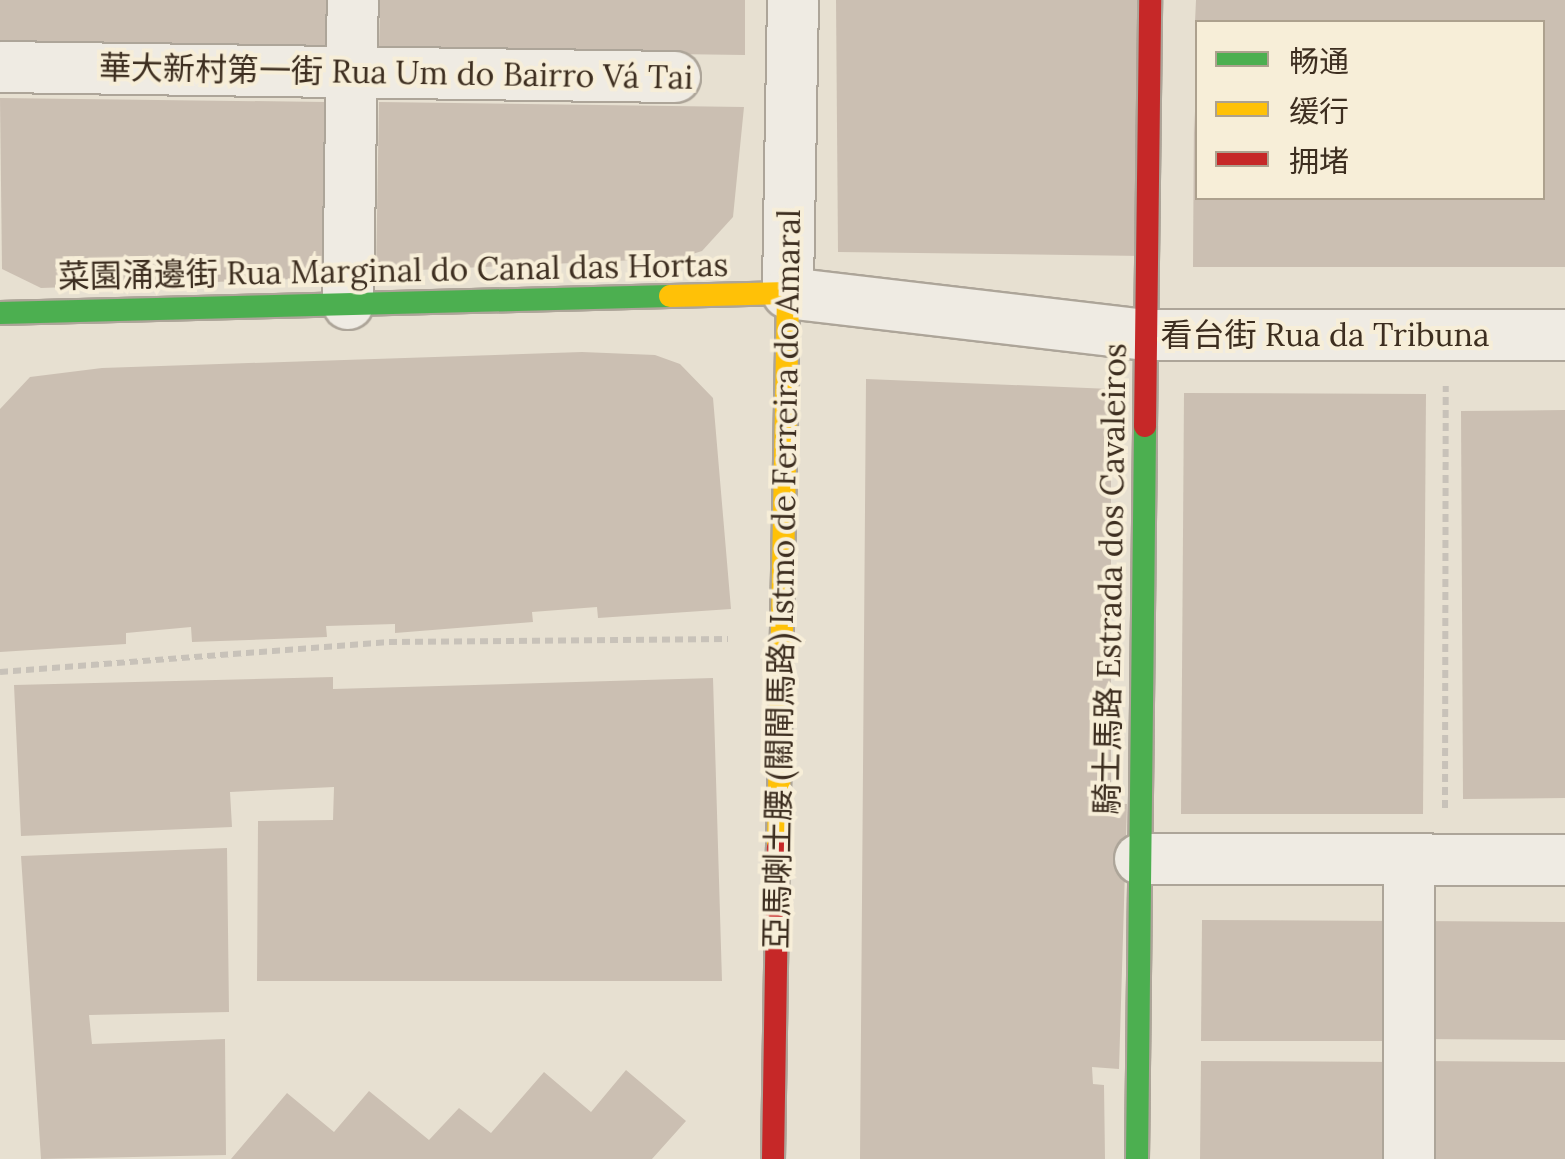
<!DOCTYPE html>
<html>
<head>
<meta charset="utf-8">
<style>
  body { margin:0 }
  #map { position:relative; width:1565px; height:1159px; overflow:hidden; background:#e7e0d1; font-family:Lora,"Noto Sans SC",serif }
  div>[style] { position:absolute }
  .building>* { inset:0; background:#cbbfb2 }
  .path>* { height:6px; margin-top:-3px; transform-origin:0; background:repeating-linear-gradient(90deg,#c8c2b9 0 8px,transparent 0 13px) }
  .roads { filter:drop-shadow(2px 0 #ada599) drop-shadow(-2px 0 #ada599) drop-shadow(0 2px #ada599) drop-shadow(0 -2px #ada599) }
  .street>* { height:50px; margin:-25px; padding:0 25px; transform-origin:25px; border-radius:25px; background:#efebe3 }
  .fast>* { height:22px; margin:-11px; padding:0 11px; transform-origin:11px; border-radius:11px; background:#4caf50 }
  .slow>* { height:22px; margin:-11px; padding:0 11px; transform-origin:11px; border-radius:11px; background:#ffc107 }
  .jam>* { height:22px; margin:-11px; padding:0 11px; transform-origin:11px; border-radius:11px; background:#c62828 }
  span { translate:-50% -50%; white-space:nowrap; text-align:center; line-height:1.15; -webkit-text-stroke:8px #f7eed8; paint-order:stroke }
  .street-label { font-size:32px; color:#3d2e20 }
  .legend { position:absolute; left:1195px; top:20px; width:350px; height:180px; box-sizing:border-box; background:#f7eed8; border:2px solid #ada18e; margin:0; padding:12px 18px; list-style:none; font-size:30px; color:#3d2e20 }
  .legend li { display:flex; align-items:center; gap:20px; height:50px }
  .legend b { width:50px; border:2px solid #ada18e }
</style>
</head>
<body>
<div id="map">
  <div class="building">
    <i style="clip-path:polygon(0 0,328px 0,327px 50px,0 46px)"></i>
    <i style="clip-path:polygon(380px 0,745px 0,745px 55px,379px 50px)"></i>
    <i style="clip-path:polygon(836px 0,1141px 0,1144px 256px,838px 252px)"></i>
    <i style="clip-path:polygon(1196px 0,1565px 0,1565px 267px,1193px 267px,1194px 111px,1198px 198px,1542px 198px,1542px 22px,1195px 22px)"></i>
    <i style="clip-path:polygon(0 98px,326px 102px,323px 278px,41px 288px,2px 269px)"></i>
    <i style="clip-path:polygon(379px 102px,744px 107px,733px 217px,702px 251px,680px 258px,376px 272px)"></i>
    <i style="clip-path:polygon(582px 352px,655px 355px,680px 364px,713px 398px,731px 609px,598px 618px,597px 607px,532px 612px,533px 622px,395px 633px,395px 624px,326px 626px,327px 637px,192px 642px,191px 627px,126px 633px,126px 644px,0 652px,0 409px,30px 377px,102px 368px)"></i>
    <i style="clip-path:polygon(866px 379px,1111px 389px,1111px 803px,1127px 804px,1119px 1069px,1092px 1067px,1093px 1084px,1104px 1085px,1105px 1159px,860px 1159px)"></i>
    <i style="clip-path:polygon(1184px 393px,1426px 394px,1423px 814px,1181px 814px)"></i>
    <i style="clip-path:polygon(1565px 410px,1565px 798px,1463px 799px,1461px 411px)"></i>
    <i style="clip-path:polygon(333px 677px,333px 689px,713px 678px,722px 981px,257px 981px,258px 821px,333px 820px,334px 787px,230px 792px,232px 827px,21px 836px,14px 685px)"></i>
    <i style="clip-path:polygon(227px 848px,229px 1012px,89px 1015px,92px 1044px,225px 1039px,226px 1155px,41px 1159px,21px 856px)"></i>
    <i style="clip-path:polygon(1202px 920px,1399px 921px,1399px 1041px,1201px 1041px)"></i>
    <i style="clip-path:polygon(1419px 921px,1565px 922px,1565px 1040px,1418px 1039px)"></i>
    <i style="clip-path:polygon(1201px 1061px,1402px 1062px,1401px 1159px,1200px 1159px)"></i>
    <i style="clip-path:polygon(1421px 1061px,1565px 1062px,1565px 1159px,1420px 1159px)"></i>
    <i style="clip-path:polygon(626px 1070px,686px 1121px,652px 1159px,231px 1159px,287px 1093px,334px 1132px,369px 1091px,429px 1140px,459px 1108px,491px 1133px,544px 1072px,591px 1112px)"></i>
  </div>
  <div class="path">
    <i style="left:0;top:672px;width:390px;rotate:-4.4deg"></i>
    <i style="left:389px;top:642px;width:339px;rotate:-0.5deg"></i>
    <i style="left:1445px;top:808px;width:422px;rotate:-89.9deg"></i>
  </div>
  <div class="roads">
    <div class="street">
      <i style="left:793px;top:0;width:293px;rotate:91deg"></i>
      <i style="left:788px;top:293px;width:361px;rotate:6.7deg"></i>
      <i style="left:1147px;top:335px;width:418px"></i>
      <i style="left:0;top:67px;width:675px;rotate:0.85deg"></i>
      <i style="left:348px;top:304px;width:304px;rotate:-89.1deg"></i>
      <i style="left:1140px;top:859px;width:425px;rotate:0.1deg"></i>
      <i style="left:1409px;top:1159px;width:299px;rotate:-90deg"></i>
    </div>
    <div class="fast">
      <i style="left:0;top:313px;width:670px;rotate:-1.45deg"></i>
      <i style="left:1137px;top:1159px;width:733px;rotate:-89.37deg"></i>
    </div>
    <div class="slow">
      <i style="left:670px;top:296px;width:118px;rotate:-1.5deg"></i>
      <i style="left:788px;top:293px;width:555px;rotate:91.03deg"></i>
    </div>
    <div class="jam">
      <i style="left:1145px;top:426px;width:426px;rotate:-89.3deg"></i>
      <i style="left:773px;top:1159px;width:311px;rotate:-89.1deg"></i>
    </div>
  </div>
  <div class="street-label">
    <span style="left:396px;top:73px;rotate:1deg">華大新村第一街 Rua Um do Bairro Vá Tai</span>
    <span style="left:393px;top:271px;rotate:-1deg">菜園涌邊街 Rua Marginal do Canal das Hortas</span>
    <span style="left:1325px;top:335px">看台街 Rua da Tribuna</span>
    <span style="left:783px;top:579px;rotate:-89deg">亞馬喇土腰 (關閘馬路) Istmo de Ferreira do Amaral</span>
    <span style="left:1111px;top:579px;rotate:-89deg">騎士馬路 Estrada dos Cavaleiros</span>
  </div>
  <ul class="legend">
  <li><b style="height:12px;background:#4caf50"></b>畅通</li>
  <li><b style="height:12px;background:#ffc107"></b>缓行</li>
  <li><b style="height:12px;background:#c62828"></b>拥堵</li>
  </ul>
</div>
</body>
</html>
